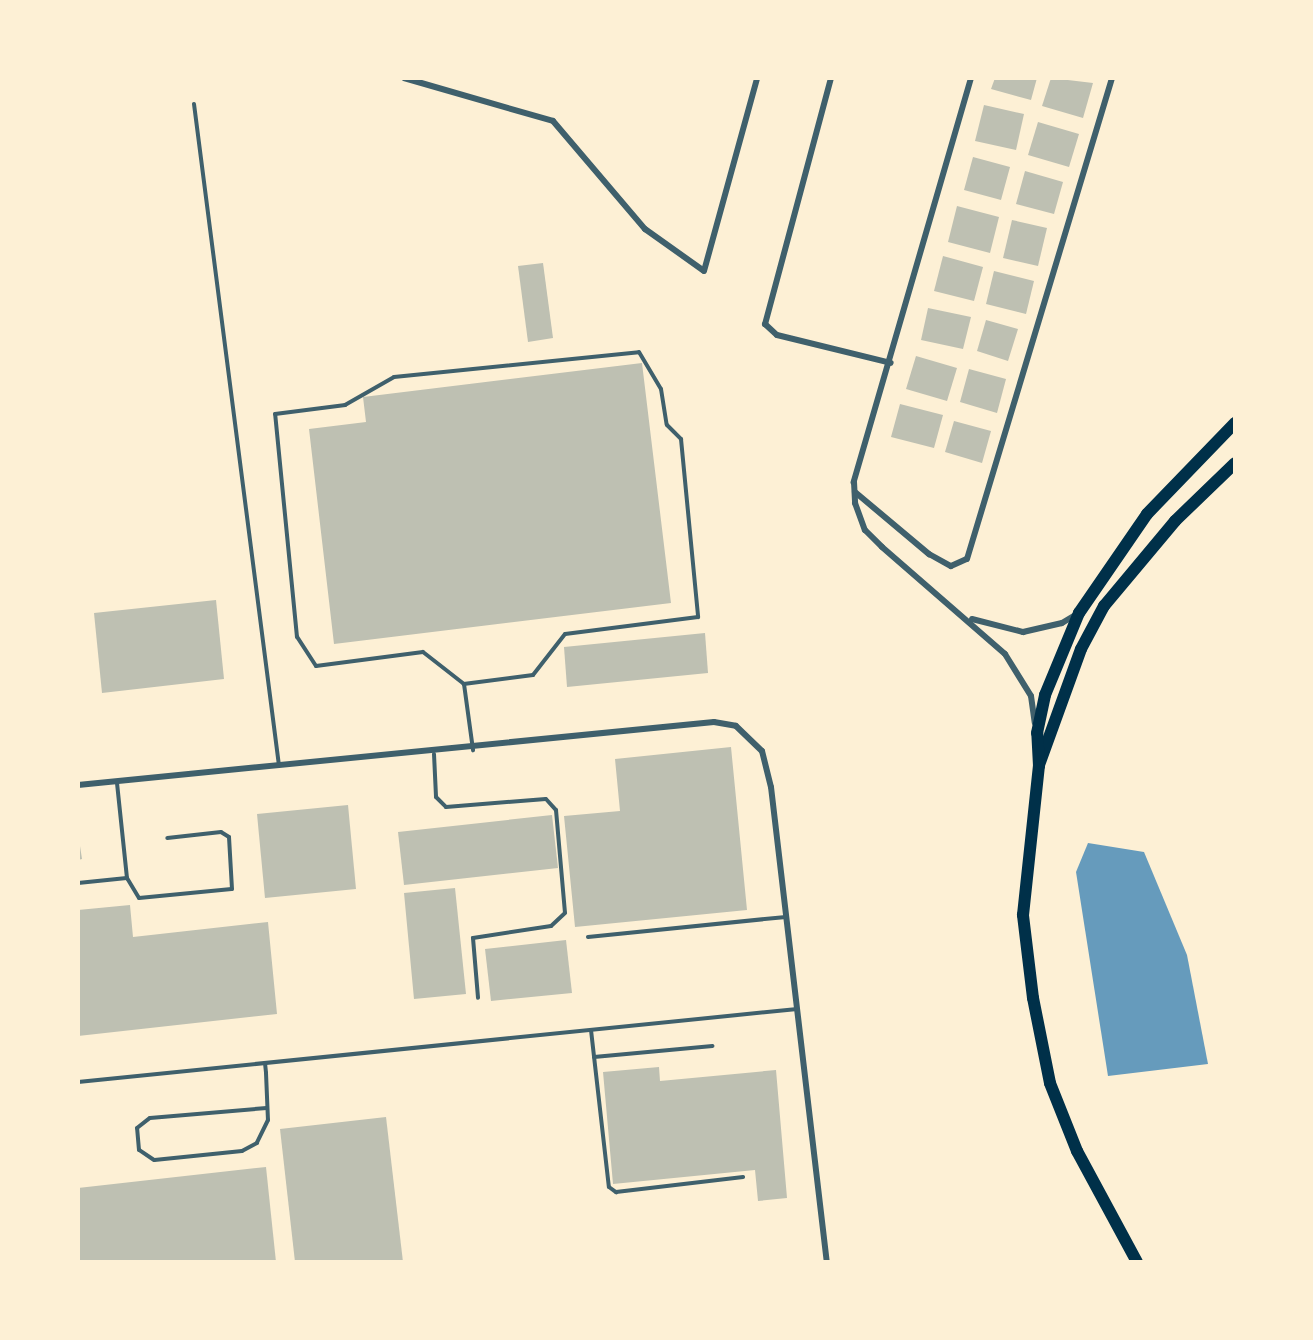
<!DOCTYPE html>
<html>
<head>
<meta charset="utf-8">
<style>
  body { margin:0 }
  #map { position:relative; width:1313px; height:1340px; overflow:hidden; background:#fdf0d5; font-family:"Source Sans 3",sans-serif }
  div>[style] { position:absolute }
  .water>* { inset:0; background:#669bbc }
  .building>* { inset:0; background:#bec0b2 }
  .service>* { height:4px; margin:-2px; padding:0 2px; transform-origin:2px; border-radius:2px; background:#3f606c }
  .minor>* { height:6px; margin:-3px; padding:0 3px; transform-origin:3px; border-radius:3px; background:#3f606c }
  .trunk>* { height:12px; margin:-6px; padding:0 6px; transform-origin:6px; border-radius:6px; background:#003049 }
  span { translate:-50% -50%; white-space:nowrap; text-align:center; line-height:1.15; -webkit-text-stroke:6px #fdf0d5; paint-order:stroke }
  .frame { position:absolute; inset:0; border:80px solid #fdf0d5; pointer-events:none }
</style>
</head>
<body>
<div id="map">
  <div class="water">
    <i style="clip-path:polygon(1088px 843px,1144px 852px,1187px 955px,1208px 1064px,1108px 1076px,1076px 872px)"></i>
  </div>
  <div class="building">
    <i style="clip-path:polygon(995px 78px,1037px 78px,1031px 100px,991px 89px)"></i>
    <i style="clip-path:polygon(1051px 78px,1093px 83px,1083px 118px,1042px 106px)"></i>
    <i style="clip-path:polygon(984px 105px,1024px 114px,1016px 150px,975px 141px)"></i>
    <i style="clip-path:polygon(1038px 122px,1079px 134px,1069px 167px,1028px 155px)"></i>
    <i style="clip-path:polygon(973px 157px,1010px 167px,1001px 200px,964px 190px)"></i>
    <i style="clip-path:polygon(1025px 171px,1063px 182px,1054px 214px,1016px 204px)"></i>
    <i style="clip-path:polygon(957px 206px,999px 217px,990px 253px,948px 242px)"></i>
    <i style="clip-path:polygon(1012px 220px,1047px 228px,1038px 266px,1003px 258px)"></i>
    <i style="clip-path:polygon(943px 256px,983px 267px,974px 301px,934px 291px)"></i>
    <i style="clip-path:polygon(543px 263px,553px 338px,528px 342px,518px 266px)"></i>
    <i style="clip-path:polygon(994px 271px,1034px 281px,1026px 314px,986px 304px)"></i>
    <i style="clip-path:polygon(928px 308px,971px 317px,963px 349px,921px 340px)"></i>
    <i style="clip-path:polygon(986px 320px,1018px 329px,1008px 361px,977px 351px)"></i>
    <i style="clip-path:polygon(916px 356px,957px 368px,947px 401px,906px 389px)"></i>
    <i style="clip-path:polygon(642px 363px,671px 603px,334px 644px,309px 429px,366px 422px,363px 397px)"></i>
    <i style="clip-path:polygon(969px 369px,1006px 379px,997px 413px,960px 402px)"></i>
    <i style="clip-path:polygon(900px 404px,943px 415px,934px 448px,891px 437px)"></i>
    <i style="clip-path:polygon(954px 421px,991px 431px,982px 463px,945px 452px)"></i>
    <i style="clip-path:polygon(216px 600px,224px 679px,102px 693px,94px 613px)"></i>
    <i style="clip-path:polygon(705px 633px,708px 673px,567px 687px,564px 647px)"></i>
    <i style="clip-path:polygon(731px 747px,747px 910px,575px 927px,564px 816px,620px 811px,615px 759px)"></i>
    <i style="clip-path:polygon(348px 805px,356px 889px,265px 898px,257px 814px)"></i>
    <i style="clip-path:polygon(552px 815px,558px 868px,404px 885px,398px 832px)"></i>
    <i style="clip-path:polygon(78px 833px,82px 859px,78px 860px)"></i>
    <i style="clip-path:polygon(455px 888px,466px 994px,414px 999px,404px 893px)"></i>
    <i style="clip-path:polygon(130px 905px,133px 937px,268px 922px,277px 1014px,78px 1036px,78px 910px)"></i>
    <i style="clip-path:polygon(566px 940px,572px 993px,491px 1001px,485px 949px)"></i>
    <i style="clip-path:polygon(659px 1067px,660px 1081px,776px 1070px,787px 1198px,758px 1201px,755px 1170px,613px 1184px,603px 1072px)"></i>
    <i style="clip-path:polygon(386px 1117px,403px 1262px,295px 1262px,280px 1129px)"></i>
    <i style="clip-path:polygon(266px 1167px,276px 1262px,78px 1262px,78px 1188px)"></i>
  </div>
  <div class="service">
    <i style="left:194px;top:104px;width:667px;rotate:82.68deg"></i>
    <i style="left:639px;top:352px;width:43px;rotate:59.3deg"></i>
    <i style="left:661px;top:389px;width:36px;rotate:81deg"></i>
    <i style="left:667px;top:425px;width:20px;rotate:45deg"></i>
    <i style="left:681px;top:439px;width:179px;rotate:84.5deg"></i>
    <i style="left:698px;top:617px;width:134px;rotate:172.7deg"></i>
    <i style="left:565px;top:634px;width:52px;rotate:128deg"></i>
    <i style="left:533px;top:675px;width:70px;rotate:172.6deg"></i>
    <i style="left:464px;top:684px;width:52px;rotate:-142deg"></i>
    <i style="left:423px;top:652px;width:108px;rotate:172.5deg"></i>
    <i style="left:316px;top:666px;width:35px;rotate:-123deg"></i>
    <i style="left:297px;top:637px;width:224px;rotate:-95.6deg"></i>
    <i style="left:275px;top:414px;width:71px;rotate:-7.3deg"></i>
    <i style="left:345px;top:405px;width:56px;rotate:-29.7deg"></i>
    <i style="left:394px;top:377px;width:246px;rotate:-5.8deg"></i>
    <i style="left:464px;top:684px;width:67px;rotate:82.2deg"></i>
    <i style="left:434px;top:754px;width:43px;rotate:87.3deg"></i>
    <i style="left:436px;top:797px;width:14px;rotate:45deg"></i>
    <i style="left:446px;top:807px;width:100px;rotate:-4.6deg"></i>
    <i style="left:546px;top:799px;width:15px;rotate:48deg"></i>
    <i style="left:556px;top:810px;width:103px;rotate:85deg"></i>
    <i style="left:565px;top:913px;width:19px;rotate:137deg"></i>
    <i style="left:551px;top:926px;width:79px;rotate:171.3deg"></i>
    <i style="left:473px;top:938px;width:60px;rotate:85.2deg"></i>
    <i style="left:117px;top:783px;width:96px;rotate:84deg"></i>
    <i style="left:127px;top:878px;width:23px;rotate:59deg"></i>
    <i style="left:139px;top:898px;width:93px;rotate:-5.5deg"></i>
    <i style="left:232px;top:889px;width:52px;rotate:-93.3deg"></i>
    <i style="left:229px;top:837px;width:9px;rotate:-148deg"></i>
    <i style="left:221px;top:832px;width:54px;rotate:173.7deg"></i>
    <i style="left:78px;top:883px;width:49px;rotate:-5.8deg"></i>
    <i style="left:588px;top:937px;width:199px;rotate:-5.8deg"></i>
    <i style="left:591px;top:1030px;width:158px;rotate:83.5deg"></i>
    <i style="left:609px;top:1187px;width:9px;rotate:36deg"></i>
    <i style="left:616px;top:1192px;width:128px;rotate:-6.7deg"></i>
    <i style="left:594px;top:1057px;width:119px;rotate:-5.3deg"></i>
    <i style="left:265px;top:1063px;width:10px;rotate:84deg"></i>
    <i style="left:266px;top:1073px;width:47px;rotate:87.6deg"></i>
    <i style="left:268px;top:1120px;width:25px;rotate:116deg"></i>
    <i style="left:257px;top:1143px;width:17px;rotate:152deg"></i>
    <i style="left:242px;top:1151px;width:88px;rotate:174.2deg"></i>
    <i style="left:154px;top:1160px;width:18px;rotate:-146deg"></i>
    <i style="left:139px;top:1150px;width:22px;rotate:-95deg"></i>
    <i style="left:137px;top:1128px;width:16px;rotate:-38deg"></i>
    <i style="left:150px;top:1118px;width:117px;rotate:-4.9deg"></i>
    <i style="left:78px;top:1082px;width:723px;rotate:-5.8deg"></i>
  </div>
  <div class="minor">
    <i style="left:404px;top:78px;width:155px;rotate:16.1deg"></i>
    <i style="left:553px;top:121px;width:142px;rotate:49.6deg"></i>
    <i style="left:645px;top:229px;width:72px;rotate:35.4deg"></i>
    <i style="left:704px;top:271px;width:200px;rotate:-74.6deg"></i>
    <i style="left:831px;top:78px;width:255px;rotate:105deg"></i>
    <i style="left:765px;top:324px;width:16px;rotate:43deg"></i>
    <i style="left:777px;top:335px;width:117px;rotate:13.8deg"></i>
    <i style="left:971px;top:78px;width:421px;rotate:106.2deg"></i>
    <i style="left:854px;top:482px;width:21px;rotate:87deg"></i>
    <i style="left:855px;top:503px;width:29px;rotate:70deg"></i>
    <i style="left:865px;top:530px;width:24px;rotate:45deg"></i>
    <i style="left:882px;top:547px;width:163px;rotate:41deg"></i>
    <i style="left:1005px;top:654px;width:49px;rotate:58.2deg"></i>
    <i style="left:1031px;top:696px;width:27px;rotate:82deg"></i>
    <i style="left:855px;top:492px;width:97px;rotate:40deg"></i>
    <i style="left:929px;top:554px;width:25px;rotate:29deg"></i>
    <i style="left:951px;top:566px;width:17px;rotate:-24deg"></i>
    <i style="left:967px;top:559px;width:502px;rotate:-73.22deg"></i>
    <i style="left:972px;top:619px;width:53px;rotate:14.3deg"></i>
    <i style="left:1023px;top:632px;width:40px;rotate:-13deg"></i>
    <i style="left:1062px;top:623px;width:17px;rotate:-31deg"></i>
    <i style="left:78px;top:785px;width:639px;rotate:-5.66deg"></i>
    <i style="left:714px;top:722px;width:22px;rotate:10deg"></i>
    <i style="left:736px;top:726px;width:36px;rotate:44deg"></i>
    <i style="left:762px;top:751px;width:37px;rotate:76deg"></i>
    <i style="left:771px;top:787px;width:478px;rotate:83.3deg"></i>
  </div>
  <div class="trunk">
    <i style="left:1039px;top:765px;width:123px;rotate:-70.1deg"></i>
    <i style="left:1081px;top:649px;width:49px;rotate:-61.9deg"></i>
    <i style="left:1104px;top:606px;width:111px;rotate:-50.1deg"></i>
    <i style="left:1175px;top:521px;width:83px;rotate:-44deg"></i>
    <i style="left:1137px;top:1262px;width:126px;rotate:-118.4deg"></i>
    <i style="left:1077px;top:1151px;width:73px;rotate:-111.7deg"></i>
    <i style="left:1050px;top:1083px;width:87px;rotate:-101.3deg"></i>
    <i style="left:1033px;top:998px;width:84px;rotate:-96.9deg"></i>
    <i style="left:1023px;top:915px;width:150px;rotate:-83.9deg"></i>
    <i style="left:1039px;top:766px;width:33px;rotate:-93deg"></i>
    <i style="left:1037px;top:733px;width:39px;rotate:-78deg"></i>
    <i style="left:1045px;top:695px;width:89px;rotate:-67.5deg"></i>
    <i style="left:1079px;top:613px;width:120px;rotate:-55.5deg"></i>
    <i style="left:1147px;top:514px;width:127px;rotate:-46deg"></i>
  </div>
  <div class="frame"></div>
</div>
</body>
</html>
